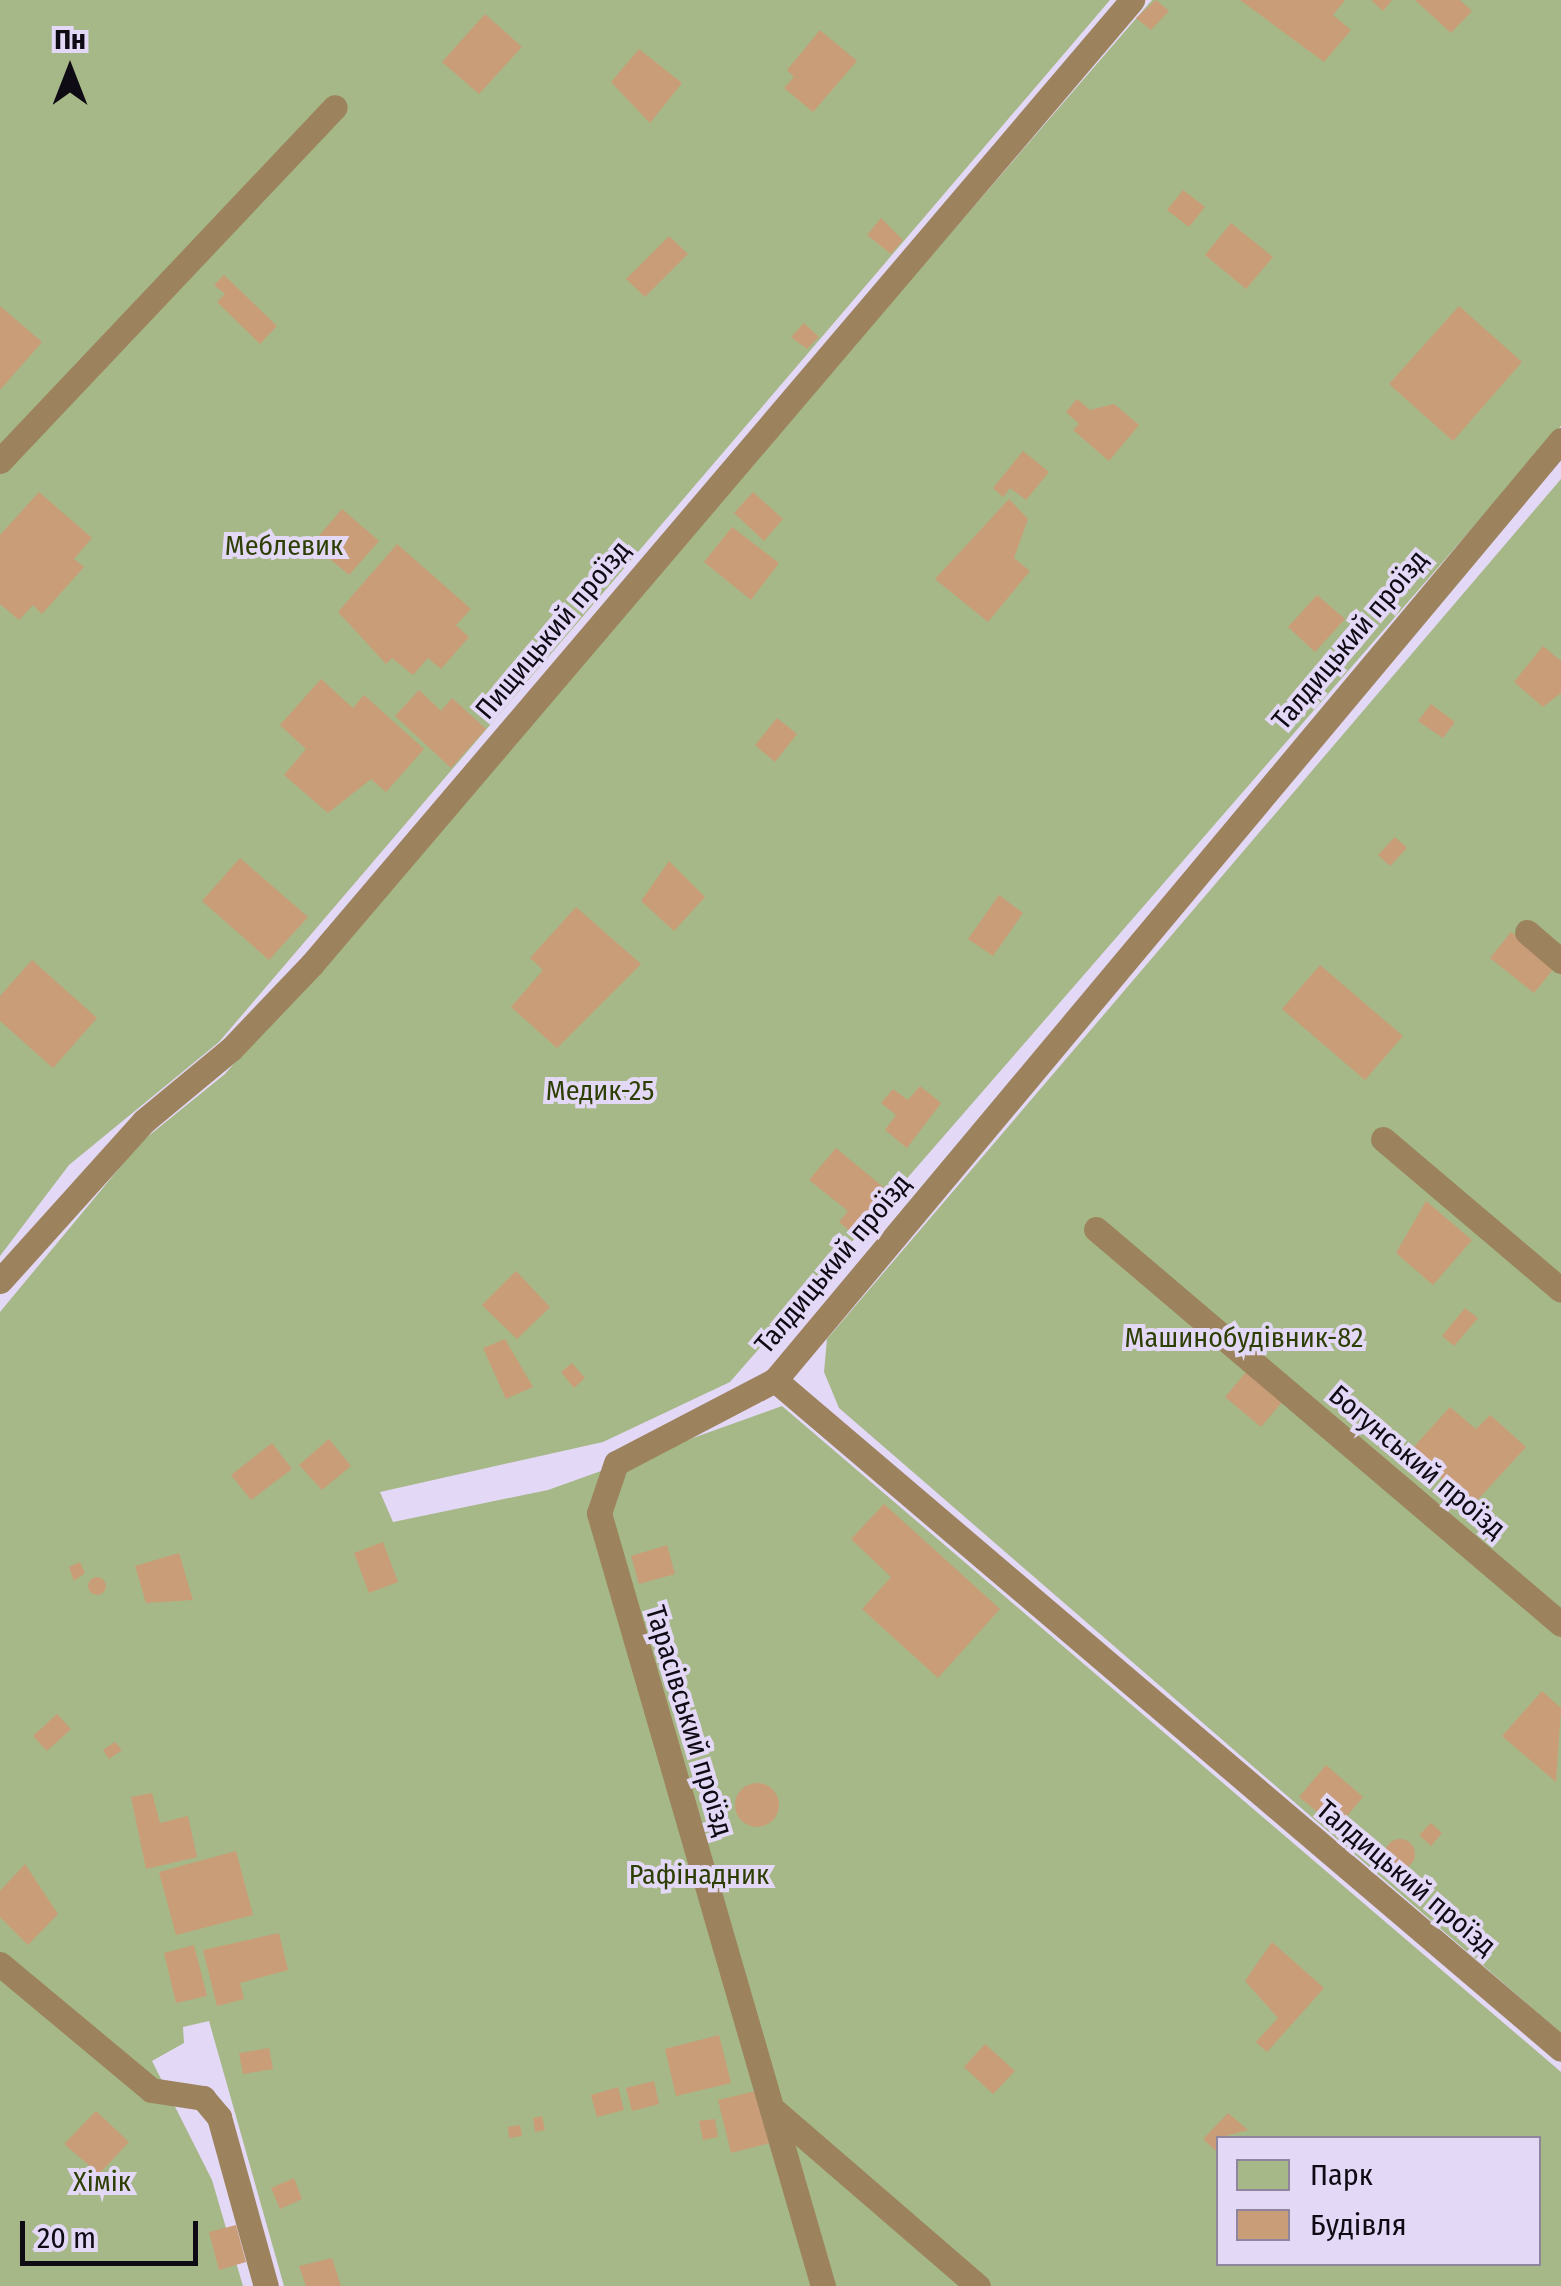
<!DOCTYPE html>
<html>
<head>
<meta charset="utf-8">
<style>
  body { margin:0 }
  #map { position:relative; width:1561px; height:2286px; overflow:hidden; background:#e4d8f7; font-family:"Fira Sans Condensed",sans-serif }
  div>[style] { position:absolute }
  .green>* { inset:0; background:#a6b887 }
  .building>* { inset:0; background:#ca9d79 }
  .round { border-radius:50% }
  .lane>* { height:25px; margin:-12.5px; padding:0 12.5px; transform-origin:12.5px; border-radius:12.5px; background:#9c835e }
  span { translate:-50% -50%; white-space:nowrap; text-align:center; line-height:1.15; -webkit-text-stroke:8px #e4d8f7; paint-order:stroke }
  .park-label { font-size:28px; color:#2e3f03 }
  .street-label { font-size:28px; color:#0f0b15 }
  .legend { position:absolute; left:1216px; top:2136px; width:325px; height:130px; box-sizing:border-box; background:#e4d8f7; border:2px solid #8f869d; margin:0; padding:12px 18px; list-style:none; font-size:30px; color:#0f0b15 }
  .legend li { display:flex; align-items:center; gap:20px; height:50px }
  .legend b { width:50px; border:2px solid #8f869d }
  .north { position:absolute; left:20px; top:20px; width:100px; height:100px; -webkit-text-stroke:8px #e4d8f7; paint-order:stroke; rotate:0deg; font-size:28px; font-weight:700; line-height:40px; text-align:center; color:#0f0b15 }
  .north::after { content:''; display:block; margin:auto; width:35px; height:45px; background:#0f0b15; clip-path:polygon(50% 0,100% 100%,50% 72%,0 100%) }
  .scale { position:absolute; left:20px; top:2221px; width:178px; height:45px; box-sizing:border-box; border:5px solid #0f0b15; border-top:0; padding-left:12px; font-size:30px; line-height:35px; white-space:nowrap; color:#0f0b15; -webkit-text-stroke:8px #e4d8f7; paint-order:stroke }
</style>
</head>
<body>
<div id="map">
  <div class="green">
    <i style="clip-path:polygon(0 0,1110px 0,219px 1042px,69px 1165px,0 1256px)"></i>
    <i style="clip-path:polygon(evenodd,1152px 0,1561px 0,1561px 426px,730px 1382px,603px 1442px,380px 1492px,393px 1522px,548px 1490px,782px 1406px,1561px 2072px,1561px 2286px,284px 2286px,209px 2021px,183px 2027px,184px 2043px,152px 2061px,212px 2180px,243px 2286px,0 2286px,0 1312px,141px 1142px,225px 1074px,1152px 0,1218px 2138px,1538px 2138px,1538px 2264px,1218px 2264px,1218px 2138px)"></i>
    <i style="clip-path:polygon(1561px 479px,1561px 2033px,839px 1408px,824px 1372px,827px 1339px)"></i>
  </div>
  <div class="building">
    <i style="clip-path:polygon(1156px 0,1169px 11px,1151px 30px,1136px 18px)"></i>
    <i style="clip-path:polygon(1240px 0,1345px 0,1333px 15px,1351px 30px,1324px 62px)"></i>
    <i style="clip-path:polygon(1371px 0,1392px 0,1383px 11px)"></i>
    <i style="clip-path:polygon(1415px 0,1460px 0,1472px 11px,1451px 33px)"></i>
    <i style="clip-path:polygon(485px 14px,522px 47px,479px 94px,442px 62px)"></i>
    <i style="clip-path:polygon(820px 30px,857px 61px,813px 112px,784px 88px,794px 77px,787px 70px)"></i>
    <i style="clip-path:polygon(639px 49px,682px 83px,650px 123px,611px 82px)"></i>
    <i style="clip-path:polygon(1183px 190px,1205px 207px,1189px 227px,1167px 210px)"></i>
    <i style="clip-path:polygon(881px 218px,903px 240px,891px 254px,867px 235px)"></i>
    <i style="clip-path:polygon(1231px 223px,1273px 257px,1246px 289px,1205px 255px)"></i>
    <i style="clip-path:polygon(669px 236px,688px 254px,645px 297px,626px 279px)"></i>
    <i style="clip-path:polygon(224px 275px,277px 326px,260px 344px,217px 302px,225px 294px,214px 285px)"></i>
    <i style="clip-path:polygon(0 306px,42px 342px,0 390px)"></i>
    <i style="clip-path:polygon(1459px 306px,1522px 362px,1453px 441px,1389px 384px)"></i>
    <i style="clip-path:polygon(804px 323px,819px 337px,807px 349px,791px 337px)"></i>
    <i style="clip-path:polygon(1077px 399px,1090px 410px,1114px 404px,1139px 425px,1109px 461px,1073px 430px,1079px 424px,1066px 412px)"></i>
    <i style="clip-path:polygon(1023px 451px,1049px 472px,1026px 500px,1010px 488px,1003px 497px,993px 488px)"></i>
    <i style="clip-path:polygon(39px 492px,92px 538px,74px 559px,84px 567px,42px 614px,33px 605px,19px 620px,0 604px,0 535px)"></i>
    <i style="clip-path:polygon(753px 492px,783px 519px,764px 541px,734px 513px)"></i>
    <i style="clip-path:polygon(1009px 499px,1028px 519px,1014px 558px,1030px 571px,988px 622px,935px 579px)"></i>
    <i style="clip-path:polygon(342px 509px,379px 541px,349px 575px,312px 544px)"></i>
    <i style="clip-path:polygon(732px 527px,779px 563px,751px 600px,704px 562px)"></i>
    <i style="clip-path:polygon(397px 544px,471px 609px,456px 625px,469px 637px,441px 669px,428px 658px,413px 675px,392px 658px,386px 664px,338px 612px)"></i>
    <i style="clip-path:polygon(1317px 595px,1345px 619px,1315px 652px,1288px 627px)"></i>
    <i style="clip-path:polygon(1543px 646px,1561px 661px,1561px 693px,1543px 707px,1514px 682px)"></i>
    <i style="clip-path:polygon(321px 679px,353px 708px,364px 695px,424px 749px,386px 792px,371px 779px,328px 813px,284px 775px,306px 749px,280px 725px)"></i>
    <i style="clip-path:polygon(419px 690px,441px 711px,452px 698px,486px 729px,451px 768px,395px 716px)"></i>
    <i style="clip-path:polygon(1431px 704px,1455px 722px,1443px 738px,1418px 721px)"></i>
    <i style="clip-path:polygon(777px 718px,797px 734px,775px 762px,755px 745px)"></i>
    <i style="clip-path:polygon(1395px 837px,1407px 848px,1390px 866px,1378px 855px)"></i>
    <i style="clip-path:polygon(240px 858px,308px 917px,269px 960px,202px 901px)"></i>
    <i style="clip-path:polygon(669px 861px,705px 897px,674px 931px,641px 901px)"></i>
    <i style="clip-path:polygon(999px 895px,1023px 913px,993px 956px,968px 939px)"></i>
    <i style="clip-path:polygon(576px 907px,641px 964px,557px 1048px,511px 1007px,543px 970px,530px 958px)"></i>
    <i style="clip-path:polygon(1511px 932px,1555px 967px,1534px 993px,1490px 958px)"></i>
    <i style="clip-path:polygon(32px 960px,97px 1018px,53px 1068px,0 1021px,0 996px)"></i>
    <i style="clip-path:polygon(1320px 965px,1403px 1036px,1365px 1080px,1282px 1009px)"></i>
    <i style="clip-path:polygon(920px 1086px,941px 1103px,907px 1148px,885px 1130px,896px 1115px,881px 1103px,893px 1089px,908px 1100px)"></i>
    <i style="clip-path:polygon(836px 1148px,894px 1196px,858px 1238px,839px 1222px,848px 1211px,809px 1180px)"></i>
    <i style="clip-path:polygon(1426px 1201px,1472px 1240px,1433px 1285px,1396px 1253px)"></i>
    <i style="clip-path:polygon(516px 1271px,550px 1307px,517px 1339px,482px 1305px)"></i>
    <i style="clip-path:polygon(1465px 1308px,1478px 1318px,1454px 1346px,1442px 1336px)"></i>
    <i style="clip-path:polygon(505px 1339px,533px 1387px,506px 1399px,483px 1348px)"></i>
    <i style="clip-path:polygon(572px 1363px,585px 1378px,574px 1388px,561px 1372px)"></i>
    <i style="clip-path:polygon(1247px 1371px,1283px 1401px,1261px 1427px,1225px 1397px)"></i>
    <i style="clip-path:polygon(1450px 1407px,1476px 1429px,1490px 1415px,1526px 1447px,1472px 1506px,1411px 1450px)"></i>
    <i style="clip-path:polygon(329px 1439px,351px 1466px,322px 1490px,299px 1465px)"></i>
    <i style="clip-path:polygon(272px 1443px,292px 1469px,251px 1500px,231px 1475px)"></i>
    <i style="clip-path:polygon(884px 1504px,1000px 1609px,938px 1678px,862px 1609px,891px 1577px,851px 1539px)"></i>
    <i style="clip-path:polygon(383px 1542px,398px 1582px,369px 1593px,354px 1553px)"></i>
    <i style="clip-path:polygon(667px 1545px,675px 1574px,639px 1584px,631px 1556px)"></i>
    <i style="clip-path:polygon(179px 1553px,193px 1600px,146px 1603px,135px 1566px)"></i>
    <i style="clip-path:polygon(80px 1562px,85px 1573px,74px 1581px,69px 1567px)"></i>
    <i class="round" style="left:88px;top:1577px;width:18px;height:18px"></i>
    <i style="clip-path:polygon(1542px 1691px,1561px 1708px,1556px 1782px,1502px 1736px)"></i>
    <i style="clip-path:polygon(57px 1714px,71px 1729px,47px 1751px,33px 1736px)"></i>
    <i style="clip-path:polygon(115px 1742px,122px 1750px,109px 1759px,103px 1750px)"></i>
    <i style="clip-path:polygon(1326px 1765px,1363px 1797px,1337px 1828px,1299px 1797px)"></i>
    <i class="round" style="left:735px;top:1783px;width:44px;height:44px"></i>
    <i style="clip-path:polygon(152px 1793px,160px 1823px,188px 1816px,197px 1857px,146px 1869px,131px 1797px)"></i>
    <i style="clip-path:polygon(1431px 1823px,1442px 1833px,1431px 1846px,1419px 1835px)"></i>
    <i class="round" style="left:1385px;top:1839px;width:30px;height:30px"></i>
    <i style="clip-path:polygon(236px 1851px,253px 1915px,176px 1935px,159px 1872px)"></i>
    <i style="clip-path:polygon(25px 1864px,58px 1914px,28px 1945px,0 1917px,0 1891px)"></i>
    <i style="clip-path:polygon(279px 1933px,288px 1970px,240px 1983px,244px 1999px,217px 2006px,203px 1950px)"></i>
    <i style="clip-path:polygon(1272px 1942px,1324px 1988px,1267px 2052px,1256px 2042px,1278px 2018px,1245px 1981px)"></i>
    <i style="clip-path:polygon(194px 1945px,207px 1996px,176px 2003px,164px 1953px)"></i>
    <i style="clip-path:polygon(719px 2035px,731px 2083px,676px 2096px,665px 2049px)"></i>
    <i style="clip-path:polygon(985px 2044px,1015px 2071px,993px 2094px,964px 2067px)"></i>
    <i style="clip-path:polygon(269px 2048px,273px 2069px,243px 2074px,239px 2053px)"></i>
    <i style="clip-path:polygon(654px 2081px,659px 2104px,632px 2111px,626px 2088px)"></i>
    <i style="clip-path:polygon(618px 2087px,624px 2110px,597px 2117px,591px 2095px)"></i>
    <i style="clip-path:polygon(756px 2091px,770px 2143px,731px 2153px,718px 2100px)"></i>
    <i style="clip-path:polygon(96px 2111px,129px 2142px,99px 2174px,64px 2144px)"></i>
    <i style="clip-path:polygon(1228px 2113px,1248px 2130px,1218px 2138px,1218px 2153px,1203px 2139px)"></i>
    <i style="clip-path:polygon(542px 2116px,545px 2130px,535px 2132px,533px 2118px)"></i>
    <i style="clip-path:polygon(715px 2119px,718px 2137px,703px 2140px,699px 2121px)"></i>
    <i style="clip-path:polygon(520px 2125px,522px 2136px,509px 2138px,508px 2127px)"></i>
    <i style="clip-path:polygon(294px 2178px,302px 2199px,280px 2209px,271px 2188px)"></i>
    <i style="clip-path:polygon(236px 2225px,246px 2262px,219px 2270px,209px 2232px)"></i>
    <i style="clip-path:polygon(332px 2258px,341px 2286px,306px 2286px,299px 2266px)"></i>
  </div>
  <div class="lane">
    <i style="left:1561px;top:440px;width:1225px;rotate:129.9deg"></i>
    <i style="left:775px;top:1380px;width:1032px;rotate:40.4deg"></i>
    <i style="left:0;top:461px;width:487px;rotate:-46.6deg"></i>
    <i style="left:1527px;top:932px;width:45px;rotate:40.5deg"></i>
    <i style="left:1383px;top:1139px;width:233px;rotate:40.3deg"></i>
    <i style="left:1096px;top:1229px;width:610px;rotate:40.35deg"></i>
    <i style="left:0;top:1281px;width:215px;rotate:-48deg"></i>
    <i style="left:144px;top:1121px;width:113px;rotate:-39.6deg"></i>
    <i style="left:231px;top:1049px;width:117px;rotate:-46.4deg"></i>
    <i style="left:312px;top:964px;width:1266px;rotate:-49.61deg"></i>
    <i style="left:775px;top:1380px;width:179px;rotate:152.4deg"></i>
    <i style="left:616px;top:1463px;width:53px;rotate:108.8deg"></i>
    <i style="left:599px;top:1513px;width:805px;rotate:73.84deg"></i>
    <i style="left:0;top:1964px;width:197px;rotate:39.8deg"></i>
    <i style="left:151px;top:2090px;width:53px;rotate:8.7deg"></i>
    <i style="left:203px;top:2098px;width:25px;rotate:50deg"></i>
    <i style="left:219px;top:2117px;width:175px;rotate:74.5deg"></i>
    <i style="left:775px;top:2111px;width:268px;rotate:40.8deg"></i>
  </div>
  <div class="park-label">
    <span style="left:284px;top:546px">Меблевик</span>
    <span style="left:600px;top:1091px">Медик-25</span>
    <span style="left:1244px;top:1338px">Машинобудівник-82</span>
    <span style="left:699px;top:1875px">Рафінадник</span>
    <span style="left:102px;top:2182px">Хімік</span>
  </div>
  <div class="street-label">
    <span style="left:553px;top:630px;rotate:-50deg">Пищицький проїзд</span>
    <span style="left:1350px;top:640px;rotate:-50deg">Талдицький проїзд</span>
    <span style="left:833px;top:1264px;rotate:-50deg">Талдицький проїзд</span>
    <span style="left:1417px;top:1462px;rotate:40deg">Богунський проїзд</span>
    <span style="left:689px;top:1721px;rotate:73deg">Тарасівський проїзд</span>
    <span style="left:1406px;top:1878px;rotate:40deg">Талдицький проїзд</span>
  </div>
  <ul class="legend">
  <li><b style="height:28px;background:#a6b887"></b>Парк</li>
  <li><b style="height:28px;background:#ca9d79"></b>Будівля</li>
  </ul>
  <div class="north">Пн</div>
  <div class="scale">20 m</div>
</div>
</body>
</html>
